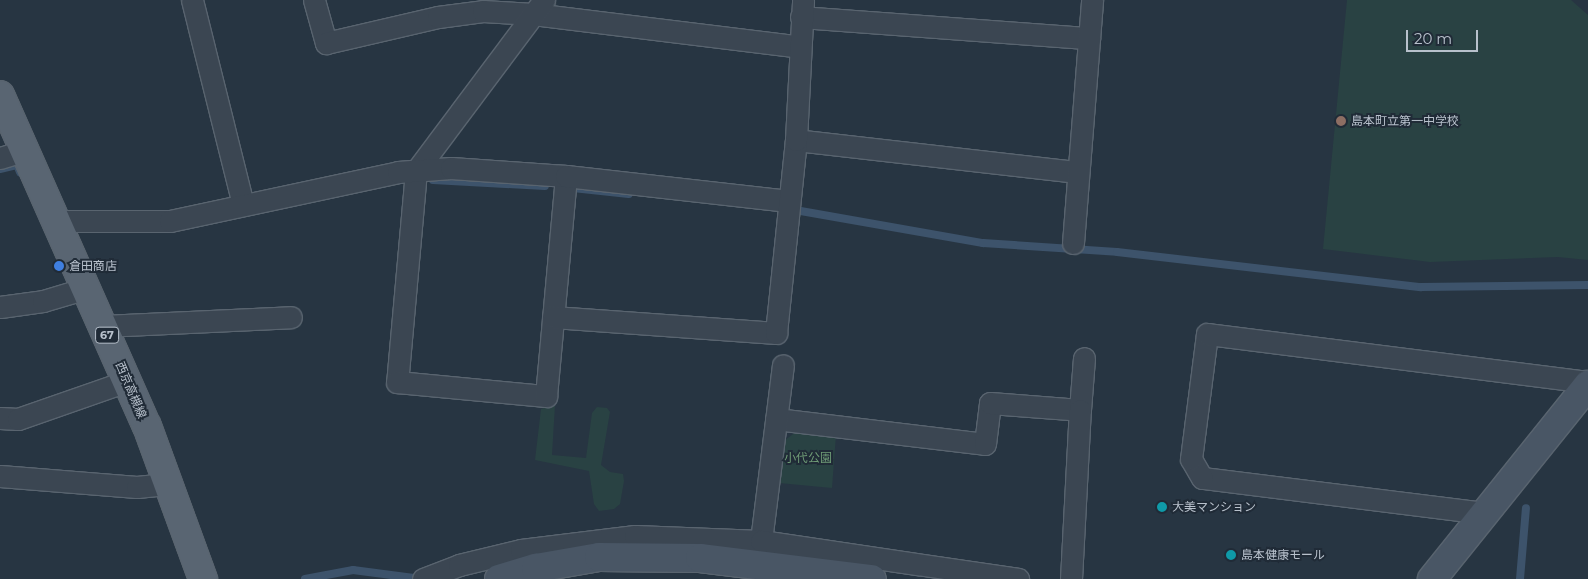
<!DOCTYPE html>
<html>
<head>
<meta charset="utf-8">
<style>
  body { margin:0 }
  #map { position:relative; width:1588px; height:579px; overflow:hidden; background:#273542; font-family:Montserrat,"Noto Sans JP",sans-serif }
  div>[style] { position:absolute }
  .green>* { inset:0; background:#294243 }
  .stream>* { height:8px; margin:-4px; padding:0 4px; transform-origin:4px; border-radius:4px; background:#3d536b }
  .roads { filter:drop-shadow(1px 0 #59646f) drop-shadow(-1px 0 #59646f) drop-shadow(0 1px #59646f) drop-shadow(0 -1px #59646f) }
  .street>* { height:21px; margin:-10.5px; padding:0 10.5px; transform-origin:10.5px; border-radius:10.5px; background:#3b4652 }
  .secondary>* { height:28px; margin:-14px; padding:0 14px; transform-origin:14px; border-radius:14px; background:#495665 }
  .primary>* { height:28px; margin:-14px; padding:0 14px; transform-origin:14px; border-radius:14px; background:#596572 }
  .dots>* { width:14px; height:14px; translate:-50% -50%; box-sizing:border-box; border:2px solid #202b37; border-radius:50% }
  span { translate:-50% -50%; white-space:nowrap; text-align:center; line-height:1.15; -webkit-text-stroke:4px #202b37; paint-order:stroke }
  .shield-label span { padding:1px 4px; background:#202b37; border:1px solid; border-radius:4px; -webkit-text-stroke-width:0 }
  .shield-label { font-size:11px; color:#b8c1cc; font-weight:700 }
  .poi-label { font-size:12px; color:#b8c1cc }
  .left { translate:0 -50%; text-align:left }
  .street-label { font-size:12px; color:#b8c1cc }
  .park-label { font-size:12px; color:#6f9c76 }
  .scale { position:absolute; left:1406px; top:30px; width:72px; height:22px; box-sizing:border-box; border:2px solid #b8c1cc; border-top:0; padding-left:6px; font-size:15px; line-height:18px; white-space:nowrap; color:#b8c1cc; -webkit-text-stroke:4px #202b37; paint-order:stroke }
</style>
</head>
<body>
<div id="map">
  <div class="green">
    <i style="clip-path:polygon(1347px 0,1571px 0,1588px 15px,1588px 260px,1558px 257px,1430px 262px,1323px 249px)"></i>
    <i style="clip-path:polygon(555px 405px,552px 455px,586px 458px,592px 413px,597px 407px,607px 408px,610px 412px,601px 465px,610px 472px,623px 474px,624px 481px,620px 504px,614px 509px,599px 511px,594px 504px,589px 471px,535px 460px,541px 409px)"></i>
    <i style="clip-path:polygon(797px 431px,836px 435px,832px 488px,779px 483px,784px 441px)"></i>
  </div>
  <div class="stream">
    <i style="left:0;top:169px;width:17px;rotate:-13deg"></i>
    <i style="left:17px;top:165px;width:8px;rotate:67deg"></i>
    <i style="left:433px;top:180px;width:112px;rotate:3.1deg"></i>
    <i style="left:573px;top:188px;width:56px;rotate:6.1deg"></i>
    <i style="left:795px;top:210px;width:191px;rotate:10deg"></i>
    <i style="left:983px;top:243px;width:134px;rotate:3.8deg"></i>
    <i style="left:1117px;top:252px;width:306px;rotate:6.6deg"></i>
    <i style="left:1421px;top:287px;width:167px;rotate:-0.7deg"></i>
    <i style="left:305px;top:579px;width:49px;rotate:-10.6deg"></i>
    <i style="left:353px;top:570px;width:69px;rotate:7.5deg"></i>
    <i style="left:1520px;top:579px;width:71px;rotate:-85.2deg"></i>
  </div>
  <div class="roads">
    <div class="street">
      <i style="left:192px;top:0;width:211px;rotate:76deg"></i>
      <i style="left:314px;top:0;width:45px;rotate:74.4deg"></i>
      <i style="left:326px;top:43px;width:115px;rotate:-13.1deg"></i>
      <i style="left:438px;top:17px;width:45px;rotate:-7.6deg"></i>
      <i style="left:483px;top:11px;width:50px;rotate:3.4deg"></i>
      <i style="left:533px;top:14px;width:269px;rotate:7deg"></i>
      <i style="left:544px;top:0;width:214px;rotate:126.8deg"></i>
      <i style="left:416px;top:171px;width:212px;rotate:95.1deg"></i>
      <i style="left:397px;top:382px;width:150px;rotate:5.4deg"></i>
      <i style="left:546px;top:396px;width:221px;rotate:-84.8deg"></i>
      <i style="left:801px;top:17px;width:289px;rotate:4.2deg"></i>
      <i style="left:796px;top:140px;width:284px;rotate:6.5deg"></i>
      <i style="left:0;top:158px;width:28px;rotate:-17deg"></i>
      <i style="left:57px;top:221px;width:113px"></i>
      <i style="left:170px;top:221px;width:233px;rotate:-12.1deg"></i>
      <i style="left:398px;top:172px;width:53px;rotate:-4.3deg"></i>
      <i style="left:451px;top:168px;width:115px;rotate:4deg"></i>
      <i style="left:566px;top:176px;width:224px;rotate:6.4deg"></i>
      <i style="left:1073px;top:243px;width:244px;rotate:-85.5deg"></i>
      <i style="left:0;top:307px;width:43px;rotate:-7.9deg"></i>
      <i style="left:43px;top:301px;width:46px;rotate:-16.5deg"></i>
      <i style="left:553px;top:317px;width:224px;rotate:4.1deg"></i>
      <i style="left:776px;top:333px;width:194px;rotate:-84.1deg"></i>
      <i style="left:796px;top:140px;width:140px;rotate:-87.1deg"></i>
      <i style="left:103px;top:326px;width:188px;rotate:-2.7deg"></i>
      <i style="left:0;top:418px;width:18px;rotate:3deg"></i>
      <i style="left:18px;top:419px;width:115px;rotate:-19.2deg"></i>
      <i style="left:776px;top:419px;width:210px;rotate:6.8deg"></i>
      <i style="left:985px;top:444px;width:41px;rotate:-83deg"></i>
      <i style="left:990px;top:403px;width:90px;rotate:4.4deg"></i>
      <i style="left:1080px;top:410px;width:52px;rotate:-85.6deg"></i>
      <i style="left:0;top:476px;width:137px;rotate:4.6deg"></i>
      <i style="left:137px;top:487px;width:29px;rotate:-6deg"></i>
      <i style="left:1484px;top:513px;width:284px;rotate:-172.9deg"></i>
      <i style="left:1202px;top:478px;width:22px;rotate:-120deg"></i>
      <i style="left:1191px;top:459px;width:126px;rotate:-82.7deg"></i>
      <i style="left:1207px;top:334px;width:384px;rotate:7.2deg"></i>
      <i style="left:761px;top:541px;width:177px;rotate:-82.9deg"></i>
      <i style="left:423px;top:579px;width:39px;rotate:-21deg"></i>
      <i style="left:459px;top:565px;width:64px;rotate:-13.6deg"></i>
      <i style="left:521px;top:550px;width:115px;rotate:-7deg"></i>
      <i style="left:635px;top:536px;width:126px;rotate:2.3deg"></i>
      <i style="left:761px;top:541px;width:260px;rotate:8.4deg"></i>
      <i style="left:1071px;top:579px;width:169px;rotate:-87deg"></i>
    </div>
    <div class="secondary">
      <i style="left:499px;top:579px;width:39px;rotate:-17deg"></i>
      <i style="left:536px;top:568px;width:64px;rotate:-9.9deg"></i>
      <i style="left:599px;top:557px;width:101px;rotate:0.6deg"></i>
      <i style="left:700px;top:558px;width:173px;rotate:7deg"></i>
      <i style="left:1432px;top:579px;width:249px;rotate:-51.2deg"></i>
    </div>
    <div class="primary">
      <i style="left:0;top:95px;width:362px;rotate:66.1deg"></i>
      <i style="left:147px;top:426px;width:163px;rotate:69.9deg"></i>
    </div>
  </div>
  <div class="dots">
    <i style="left:1341px;top:121px;background:#8d6e63"></i>
    <i style="left:59px;top:266px;background:#3f7fe0"></i>
    <i style="left:1162px;top:507px;background:#0f9aa8"></i>
    <i style="left:1231px;top:555px;background:#0f9aa8"></i>
  </div>
  <div class="shield-label">
    <span style="left:107px;top:335px">67</span>
  </div>
  <div class="poi-label">
    <span class="left" style="left:1351px;top:121px">島本町立第一中学校</span>
    <span class="left" style="left:69px;top:266px">倉田商店</span>
    <span class="left" style="left:1172px;top:507px">大美マンション</span>
    <span class="left" style="left:1241px;top:555px">島本健康モール</span>
  </div>
  <div class="street-label">
    <span style="left:131px;top:390px;rotate:67deg">西京高槻線</span>
  </div>
  <div class="park-label">
    <span style="left:808px;top:458px">小代公園</span>
  </div>
  <div class="scale">20 m</div>
</div>
</body>
</html>
